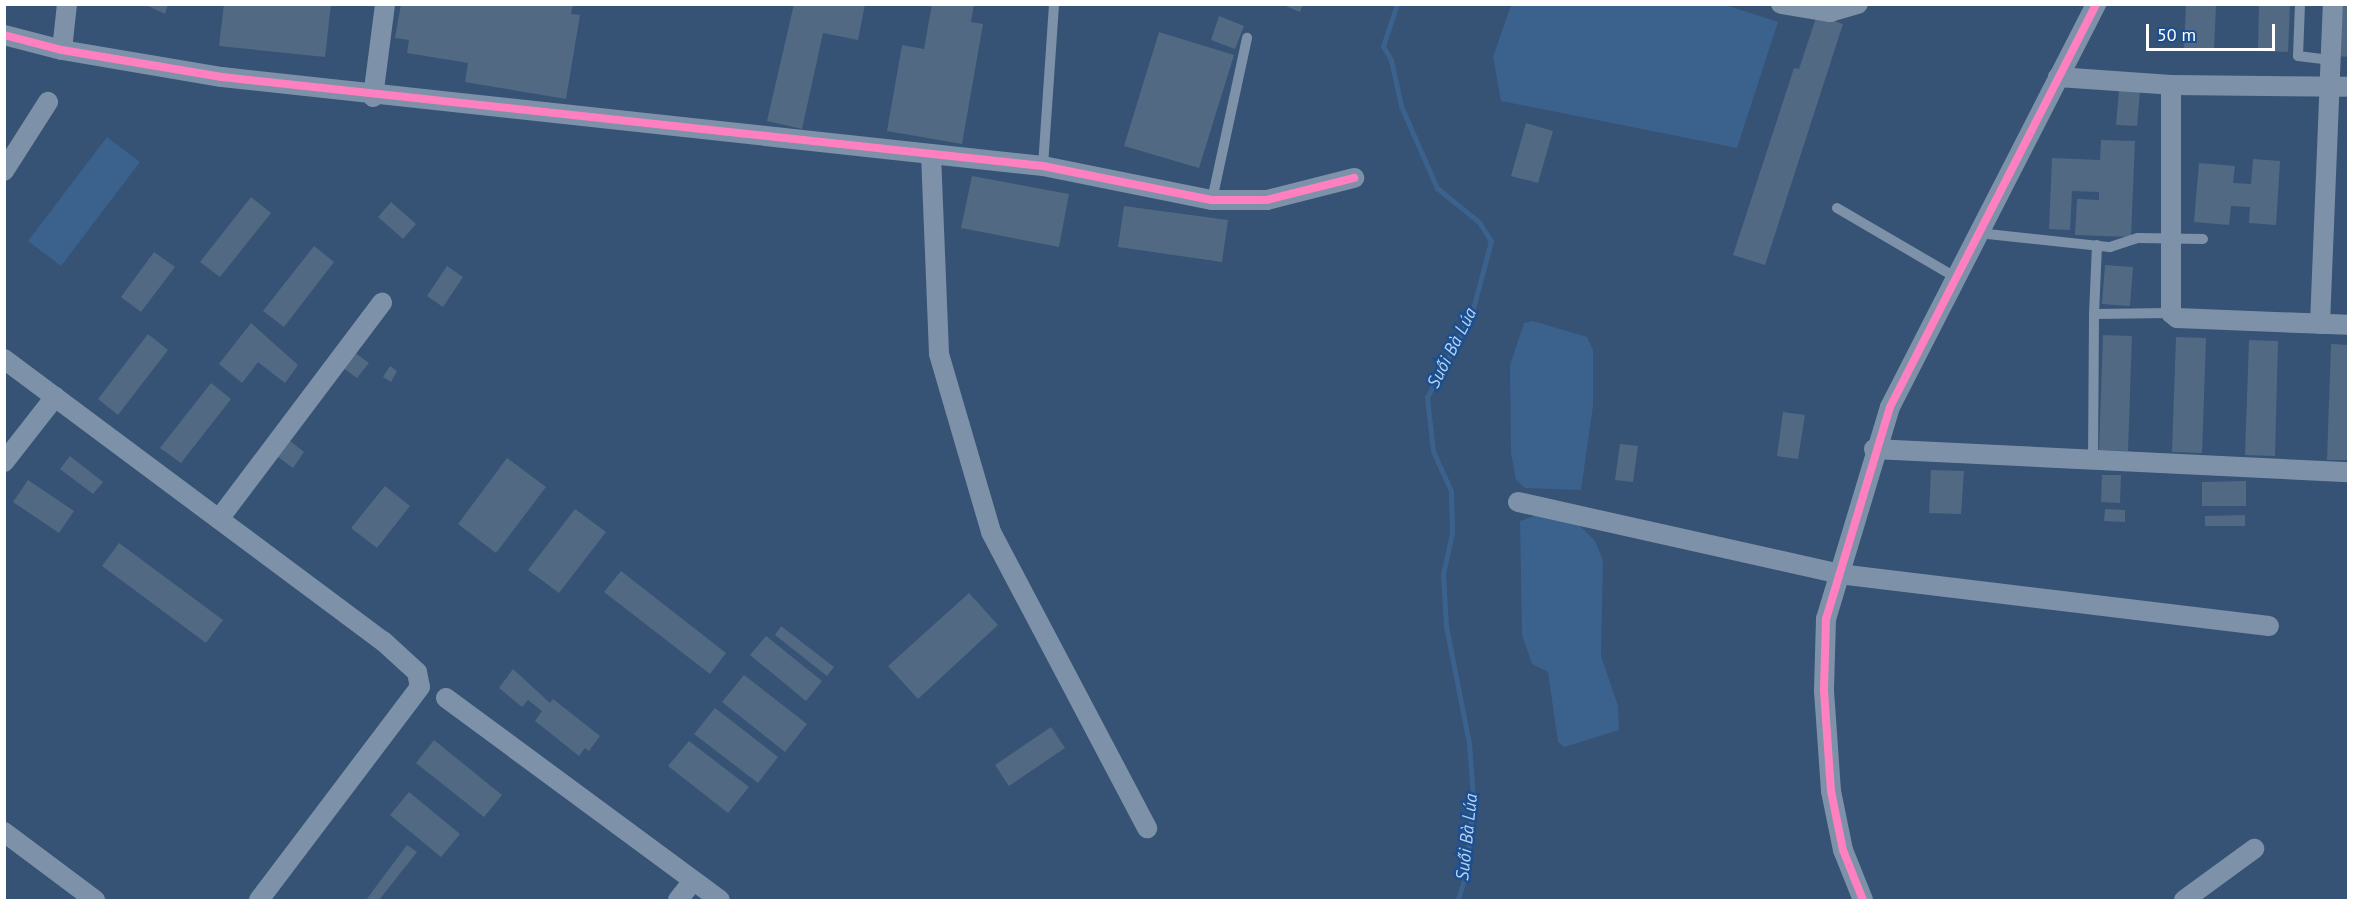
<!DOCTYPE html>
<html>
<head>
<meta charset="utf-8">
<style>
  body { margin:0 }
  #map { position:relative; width:2353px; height:905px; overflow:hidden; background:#365274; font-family:"PT Sans",sans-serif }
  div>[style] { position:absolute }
  .water>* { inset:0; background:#3b618d }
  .stream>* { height:5px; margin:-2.5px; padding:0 2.5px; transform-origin:2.5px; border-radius:2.5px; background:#3b618d }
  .building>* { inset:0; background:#526984 }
  .service>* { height:10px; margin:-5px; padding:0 5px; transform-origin:5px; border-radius:5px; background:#7d92a8 }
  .minor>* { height:20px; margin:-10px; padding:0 10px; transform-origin:10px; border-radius:10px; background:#7d92a8 }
  .cycleway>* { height:8px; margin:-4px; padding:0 4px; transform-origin:4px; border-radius:4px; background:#ff80c0 }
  span { translate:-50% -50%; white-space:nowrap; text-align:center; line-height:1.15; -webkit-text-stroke:5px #1b4f8f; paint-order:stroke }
  .water-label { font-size:18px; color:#b5d3f5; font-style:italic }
  .frame { position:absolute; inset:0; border:6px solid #fff; pointer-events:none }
  .scale { position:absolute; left:2146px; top:24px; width:129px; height:27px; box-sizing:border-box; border:3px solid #fff; border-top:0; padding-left:8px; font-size:18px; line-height:21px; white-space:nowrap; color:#fff; -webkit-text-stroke:4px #1b4f8f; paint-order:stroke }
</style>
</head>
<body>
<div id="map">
  <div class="water">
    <i style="clip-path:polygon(1511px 5px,1726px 5px,1778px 22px,1737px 148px,1501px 101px,1493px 57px)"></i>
    <i style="clip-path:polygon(107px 137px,140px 162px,61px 266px,28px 241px)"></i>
    <i style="clip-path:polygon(1533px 321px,1587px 337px,1593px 350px,1593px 406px,1581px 490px,1525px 488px,1516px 480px,1511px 453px,1510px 365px,1524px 323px)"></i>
    <i style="clip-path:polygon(1537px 515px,1579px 525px,1595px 541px,1603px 560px,1601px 656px,1618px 706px,1619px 730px,1564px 747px,1558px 742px,1548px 672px,1532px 664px,1522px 635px,1520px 521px)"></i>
  </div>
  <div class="stream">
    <i style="left:1397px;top:4px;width:44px;rotate:108.4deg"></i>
    <i style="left:1383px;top:46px;width:16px;rotate:60deg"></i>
    <i style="left:1391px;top:60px;width:47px;rotate:77.7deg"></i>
    <i style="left:1401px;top:106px;width:90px;rotate:66.3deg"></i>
    <i style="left:1437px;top:188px;width:54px;rotate:39deg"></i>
    <i style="left:1479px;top:222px;width:22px;rotate:58deg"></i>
    <i style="left:1491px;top:241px;width:78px;rotate:104.9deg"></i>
    <i style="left:1471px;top:316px;width:92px;rotate:118.5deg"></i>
    <i style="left:1427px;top:397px;width:54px;rotate:83.7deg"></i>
    <i style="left:1433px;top:451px;width:44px;rotate:65.8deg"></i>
    <i style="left:1451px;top:491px;width:42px;rotate:88.6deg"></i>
    <i style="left:1452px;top:533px;width:42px;rotate:102.4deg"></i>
    <i style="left:1443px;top:574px;width:52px;rotate:86.7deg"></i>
    <i style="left:1446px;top:626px;width:119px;rotate:78.9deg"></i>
    <i style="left:1469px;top:743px;width:55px;rotate:85.8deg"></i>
    <i style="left:1473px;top:798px;width:75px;rotate:95.3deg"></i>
    <i style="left:1466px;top:873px;width:28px;rotate:107deg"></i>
  </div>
  <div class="building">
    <i style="clip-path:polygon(144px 4px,168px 4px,165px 14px)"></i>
    <i style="clip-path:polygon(224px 4px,331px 4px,325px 57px,219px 46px)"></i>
    <i style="clip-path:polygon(401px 4px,573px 4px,571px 14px,580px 15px,566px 99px,465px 82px,468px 63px,407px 53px,409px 40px,395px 38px)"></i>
    <i style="clip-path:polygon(794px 4px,865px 4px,858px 40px,823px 33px,802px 129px,767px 121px)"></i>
    <i style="clip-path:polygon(932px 4px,974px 4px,971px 22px,983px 24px,962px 144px,887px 131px,902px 45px,924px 49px)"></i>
    <i style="clip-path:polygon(1281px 4px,1303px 4px,1300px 12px)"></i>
    <i style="clip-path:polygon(2186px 4px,2216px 4px,2214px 50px,2184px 49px)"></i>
    <i style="clip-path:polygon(2259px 4px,2290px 4px,2288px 52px,2258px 51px)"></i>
    <i style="clip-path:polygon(2341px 5px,2348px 5px,2348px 57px,2338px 56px)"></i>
    <i style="clip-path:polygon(1817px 15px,1843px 24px,1765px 265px,1733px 255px,1794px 68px,1799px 69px)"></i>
    <i style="clip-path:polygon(1219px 16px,1244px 26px,1235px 49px,1211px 40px)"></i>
    <i style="clip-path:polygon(1159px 32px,1234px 55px,1199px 168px,1124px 146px)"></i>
    <i style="clip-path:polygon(2119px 90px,2140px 91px,2137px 126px,2116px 125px)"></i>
    <i style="clip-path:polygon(1526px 123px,1553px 131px,1538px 183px,1511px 176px)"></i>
    <i style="clip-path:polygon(2101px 140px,2135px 141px,2131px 237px,2075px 235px,2077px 199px,2099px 200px,2099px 192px,2072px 191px,2070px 230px,2049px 229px,2052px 158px,2100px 160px)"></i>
    <i style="clip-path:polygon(2253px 159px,2280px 161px,2276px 225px,2249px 223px,2250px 207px,2231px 206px,2229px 225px,2194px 222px,2199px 163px,2235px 166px,2233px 183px,2251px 184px)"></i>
    <i style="clip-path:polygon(972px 176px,1069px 194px,1059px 247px,961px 228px)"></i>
    <i style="clip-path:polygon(251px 197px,271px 213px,220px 277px,200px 262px)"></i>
    <i style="clip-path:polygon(391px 202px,416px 224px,403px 239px,378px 217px)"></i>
    <i style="clip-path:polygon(1124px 206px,1228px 220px,1222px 262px,1118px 247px)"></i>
    <i style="clip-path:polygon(314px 246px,334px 262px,284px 327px,263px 311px)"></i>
    <i style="clip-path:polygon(154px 252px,175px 267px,141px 312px,121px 297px)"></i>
    <i style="clip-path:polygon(2105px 265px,2133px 267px,2130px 306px,2102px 304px)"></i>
    <i style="clip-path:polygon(447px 266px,463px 277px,443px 307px,427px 296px)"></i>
    <i style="clip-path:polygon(251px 323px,298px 365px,285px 383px,258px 362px,242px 383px,219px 364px)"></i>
    <i style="clip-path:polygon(148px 334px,168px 350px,118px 415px,98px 399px)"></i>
    <i style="clip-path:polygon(2103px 335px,2132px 336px,2128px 451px,2099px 450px)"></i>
    <i style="clip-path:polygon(2176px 337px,2206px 338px,2202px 453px,2172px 452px)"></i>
    <i style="clip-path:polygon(2249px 340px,2278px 341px,2275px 456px,2245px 455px)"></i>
    <i style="clip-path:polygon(2331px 344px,2348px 345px,2348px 460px,2327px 460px)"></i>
    <i style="clip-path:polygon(354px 352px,369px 363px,357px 378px,343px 368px)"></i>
    <i style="clip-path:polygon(390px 366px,397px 371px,391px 382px,383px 377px)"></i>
    <i style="clip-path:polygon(211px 383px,231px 399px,181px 463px,160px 448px)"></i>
    <i style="clip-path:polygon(1783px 412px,1805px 415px,1798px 459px,1777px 456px)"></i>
    <i style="clip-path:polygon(290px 441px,304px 452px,293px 468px,278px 457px)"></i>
    <i style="clip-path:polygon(1620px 444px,1638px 446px,1633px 482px,1615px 480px)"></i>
    <i style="clip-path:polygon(70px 456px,103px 482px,93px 494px,60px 469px)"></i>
    <i style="clip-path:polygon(507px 458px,546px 487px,496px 553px,458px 524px)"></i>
    <i style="clip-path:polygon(1931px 470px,1964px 471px,1961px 514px,1929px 513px)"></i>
    <i style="clip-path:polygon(2102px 475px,2121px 475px,2120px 503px,2101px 502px)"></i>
    <i style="clip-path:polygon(28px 480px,74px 511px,59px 533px,13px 502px)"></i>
    <i style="clip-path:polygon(2246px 481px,2246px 506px,2202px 506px,2202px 482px)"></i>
    <i style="clip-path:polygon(385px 486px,410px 506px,377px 548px,351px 528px)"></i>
    <i style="clip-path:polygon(575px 509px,606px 532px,559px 593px,528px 570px)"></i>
    <i style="clip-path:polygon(2105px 509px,2125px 510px,2125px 522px,2104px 521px)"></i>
    <i style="clip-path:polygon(2245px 515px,2245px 526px,2205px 526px,2205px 516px)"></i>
    <i style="clip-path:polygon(119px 543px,223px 620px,206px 643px,102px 566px)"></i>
    <i style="clip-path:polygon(621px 571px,726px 653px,710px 674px,604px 592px)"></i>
    <i style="clip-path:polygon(969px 593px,998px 625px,918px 699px,888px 666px)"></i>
    <i style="clip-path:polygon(781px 626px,834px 667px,827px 676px,775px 635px)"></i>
    <i style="clip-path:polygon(766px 636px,822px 681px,806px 701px,750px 655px)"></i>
    <i style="clip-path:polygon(513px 669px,550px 703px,553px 699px,600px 736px,589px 751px,585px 748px,579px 756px,535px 721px,542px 711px,528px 700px,522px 707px,499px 688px)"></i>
    <i style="clip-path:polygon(744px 675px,807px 724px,785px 752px,722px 702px)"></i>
    <i style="clip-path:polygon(715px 708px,778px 757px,758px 783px,694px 734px)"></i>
    <i style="clip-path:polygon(1051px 727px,1065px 748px,1009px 786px,995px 765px)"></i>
    <i style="clip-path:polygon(434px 740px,502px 795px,484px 817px,416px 763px)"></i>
    <i style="clip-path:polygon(689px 741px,749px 787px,728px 813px,668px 766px)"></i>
    <i style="clip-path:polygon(409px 792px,460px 834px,441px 857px,390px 815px)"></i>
    <i style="clip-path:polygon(407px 845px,417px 852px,379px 900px,366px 900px)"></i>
  </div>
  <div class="service">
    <i style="left:2300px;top:4px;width:52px;rotate:92.2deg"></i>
    <i style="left:2298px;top:56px;width:32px;rotate:7deg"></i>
    <i style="left:1043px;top:166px;width:162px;rotate:-86.1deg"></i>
    <i style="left:1212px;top:200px;width:166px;rotate:-77.8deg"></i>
    <i style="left:1837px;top:208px;width:137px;rotate:30.3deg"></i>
    <i style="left:1978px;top:233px;width:133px;rotate:6.1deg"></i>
    <i style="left:2110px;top:247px;width:29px;rotate:-18deg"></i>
    <i style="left:2138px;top:238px;width:65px;rotate:0.9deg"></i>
    <i style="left:2094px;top:314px;width:69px;rotate:-87.5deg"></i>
    <i style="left:2093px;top:460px;width:146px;rotate:-89.6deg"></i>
    <i style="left:2094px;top:314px;width:77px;rotate:-0.7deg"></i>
  </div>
  <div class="minor">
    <i style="left:1781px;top:4px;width:50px;rotate:9.3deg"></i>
    <i style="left:1830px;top:12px;width:29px;rotate:-16deg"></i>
    <i style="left:4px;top:35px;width:60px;rotate:14.5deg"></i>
    <i style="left:62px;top:50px;width:162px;rotate:9.6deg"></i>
    <i style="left:222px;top:77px;width:826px;rotate:6.19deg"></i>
    <i style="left:1043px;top:166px;width:172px;rotate:11.4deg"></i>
    <i style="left:1212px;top:200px;width:55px"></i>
    <i style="left:1267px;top:200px;width:90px;rotate:-14.2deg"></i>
    <i style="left:62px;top:50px;width:46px;rotate:-83.8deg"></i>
    <i style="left:2058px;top:77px;width:113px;rotate:4deg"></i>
    <i style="left:2171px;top:85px;width:177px;rotate:0.6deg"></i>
    <i style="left:2171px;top:85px;width:228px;rotate:90deg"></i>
    <i style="left:2171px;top:313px;width:8px;rotate:40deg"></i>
    <i style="left:2177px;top:318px;width:171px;rotate:2.3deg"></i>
    <i style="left:373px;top:97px;width:94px;rotate:-82.6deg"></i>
    <i style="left:931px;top:154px;width:200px;rotate:87.7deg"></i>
    <i style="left:939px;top:354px;width:185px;rotate:73.7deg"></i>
    <i style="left:991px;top:532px;width:335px;rotate:62.2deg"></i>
    <i style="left:4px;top:171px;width:82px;rotate:-57.5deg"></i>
    <i style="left:2320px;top:324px;width:320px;rotate:-87.7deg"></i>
    <i style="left:4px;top:359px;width:472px;rotate:36.7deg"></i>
    <i style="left:383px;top:641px;width:46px;rotate:42.4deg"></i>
    <i style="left:417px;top:672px;width:15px;rotate:79deg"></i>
    <i style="left:420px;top:687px;width:267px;rotate:127.1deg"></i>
    <i style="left:1874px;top:449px;width:475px;rotate:2.8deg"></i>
    <i style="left:4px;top:462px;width:83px;rotate:-51.9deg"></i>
    <i style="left:1518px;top:502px;width:329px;rotate:12.6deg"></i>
    <i style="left:1839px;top:574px;width:433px;rotate:6.9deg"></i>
    <i style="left:219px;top:519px;width:271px;rotate:-53deg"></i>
    <i style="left:446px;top:698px;width:340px;rotate:36.4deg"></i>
    <i style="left:4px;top:832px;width:114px;rotate:36.8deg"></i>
    <i style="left:678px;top:900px;width:24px;rotate:-52deg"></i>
    <i style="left:1863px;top:900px;width:54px;rotate:-111.8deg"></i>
    <i style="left:1843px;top:850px;width:60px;rotate:-101.5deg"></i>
    <i style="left:1831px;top:791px;width:101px;rotate:-94deg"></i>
    <i style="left:1824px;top:690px;width:71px;rotate:-88.4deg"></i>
    <i style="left:1826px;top:619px;width:221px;rotate:-73.2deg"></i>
    <i style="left:1890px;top:407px;width:453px;rotate:-62.9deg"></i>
    <i style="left:2184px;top:900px;width:87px;rotate:-36.1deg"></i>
  </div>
  <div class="cycleway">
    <i style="left:4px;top:35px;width:60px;rotate:14.5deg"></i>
    <i style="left:62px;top:50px;width:162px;rotate:9.6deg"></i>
    <i style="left:222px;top:77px;width:826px;rotate:6.19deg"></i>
    <i style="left:1043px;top:166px;width:172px;rotate:11.4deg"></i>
    <i style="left:1212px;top:200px;width:55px"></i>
    <i style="left:1267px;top:200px;width:90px;rotate:-14.2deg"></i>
    <i style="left:1863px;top:900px;width:54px;rotate:-111.8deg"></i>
    <i style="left:1843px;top:850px;width:60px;rotate:-101.5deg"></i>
    <i style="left:1831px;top:791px;width:101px;rotate:-94deg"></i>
    <i style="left:1824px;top:690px;width:71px;rotate:-88.4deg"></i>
    <i style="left:1826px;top:619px;width:221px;rotate:-73.2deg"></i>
    <i style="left:1890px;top:407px;width:453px;rotate:-62.9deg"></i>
  </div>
  <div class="water-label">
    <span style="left:1452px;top:348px;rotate:-63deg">Suối Bà Lúa</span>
    <span style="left:1467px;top:837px;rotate:-84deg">Suối Bà Lúa</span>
  </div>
  <div class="frame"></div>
  <div class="scale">50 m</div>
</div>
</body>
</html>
